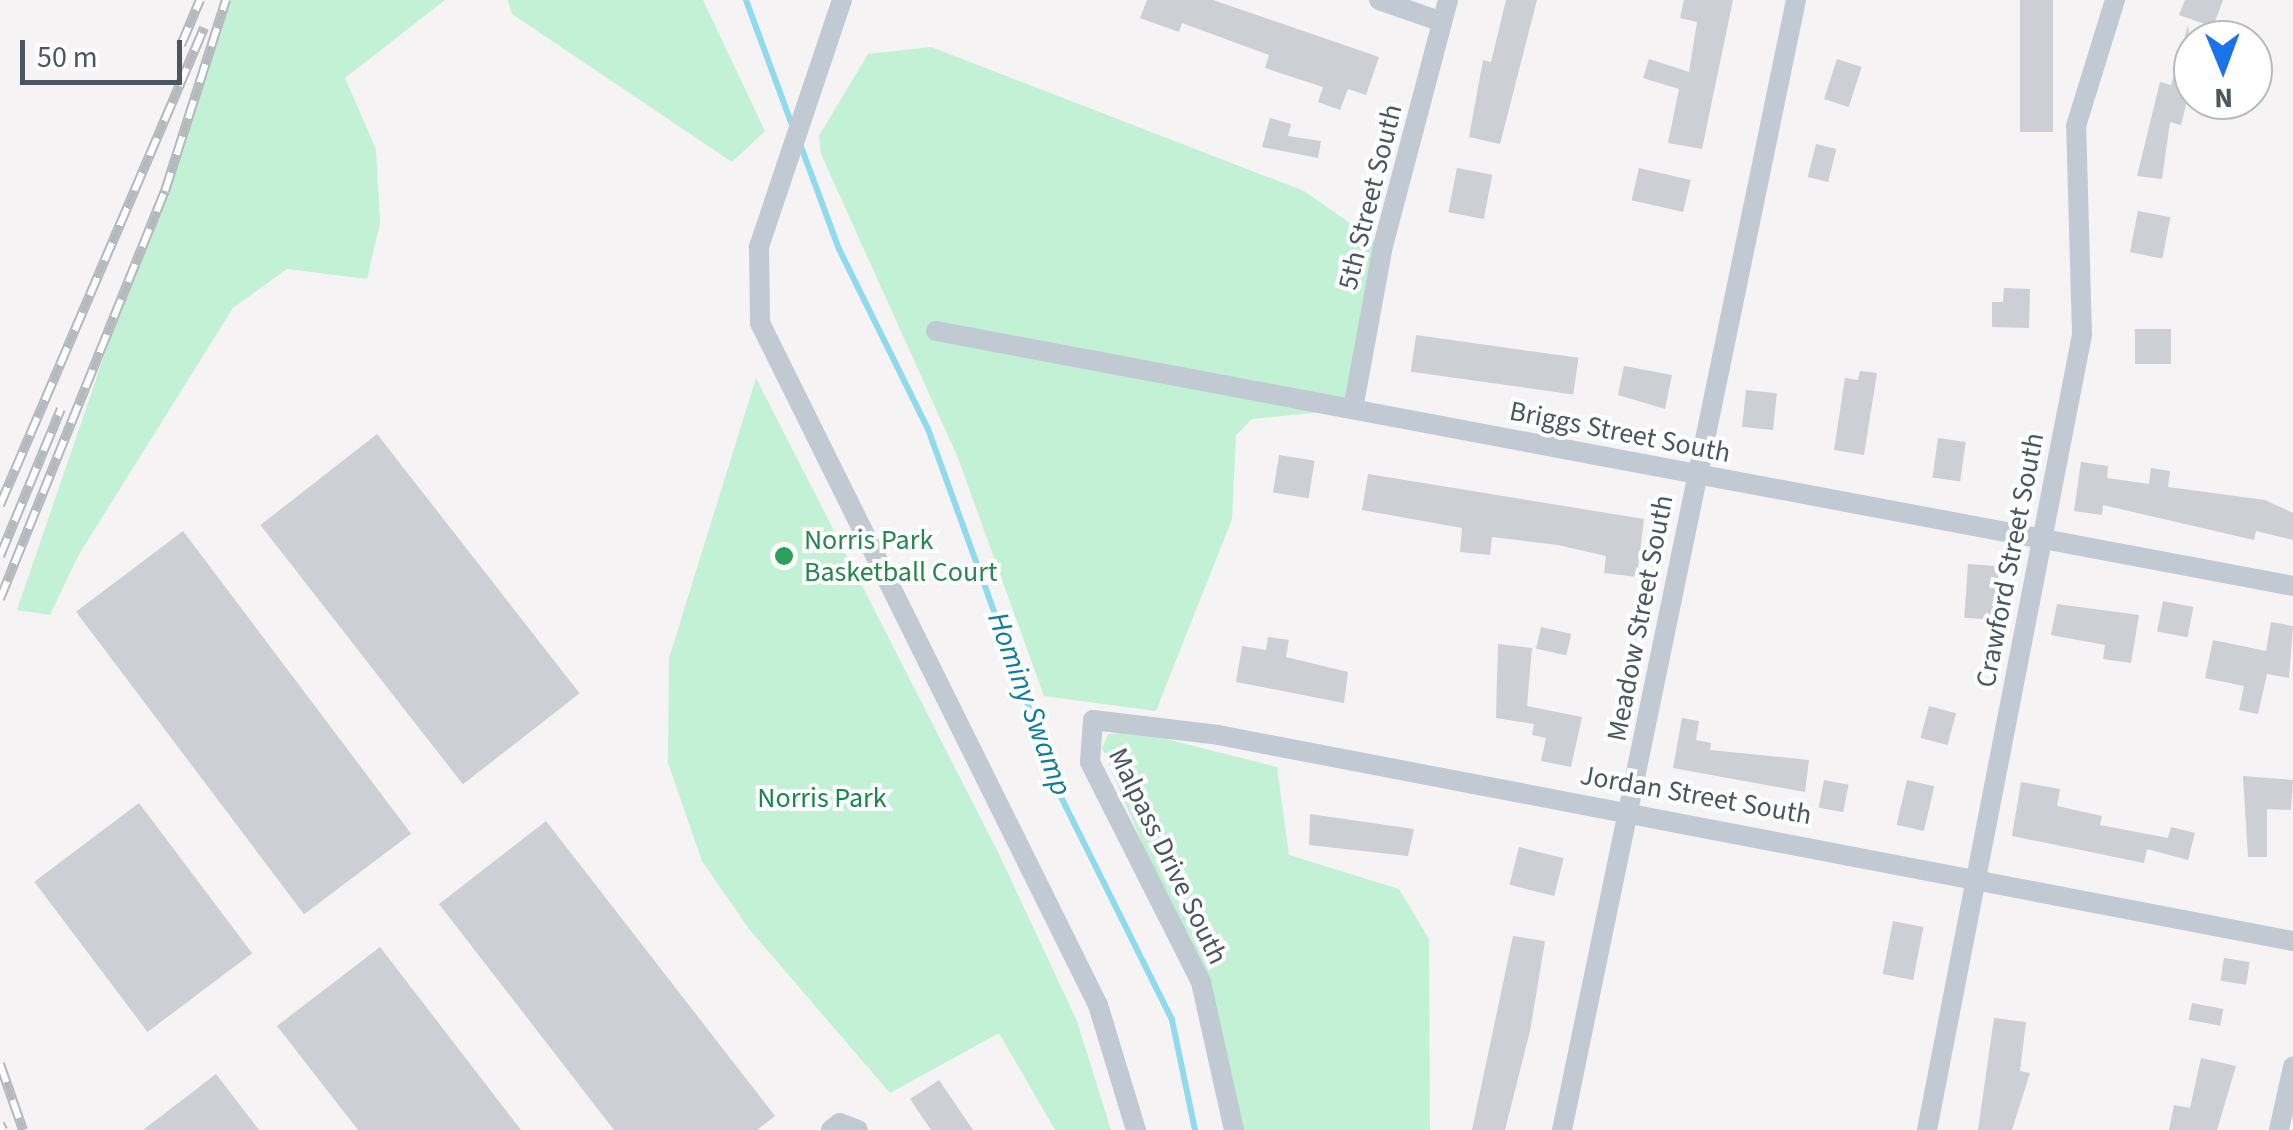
<!DOCTYPE html>
<style>
body{margin:0}
#map{position:relative;width:2293px;height:1130px;overflow:hidden;background:#f5f3f3;font-family:"Source Sans 3",sans-serif}
div>[style]{position:absolute}
[style*='--x']{left:calc(var(--x)*1px);top:calc(var(--y)*1px);width:calc(var(--w)*1px);rotate:calc(var(--a)*1deg)}
.green>*{inset:0;background:#c3f1d5}
.stream>*{height:6px;margin:-3px;padding:0 3px;transform-origin:3px;border-radius:3px;background:#90daee}
.building>*{inset:0;background:#cdcfd5;transform-origin:0 0}
.street>*{height:20px;margin:-10px;padding:0 10px;transform-origin:10px;border-radius:10px;background:#c1cad2}
.rail>*{height:10px;margin-top:-5px;transform-origin:0;background:repeating-linear-gradient(90deg,#fff 0 19px,#b5b8bd 0 38px);box-sizing:border-box;border-block:2px solid #b5b8bd}
.dots>*{width:28px;height:28px;translate:-50% -50%;box-sizing:border-box;border:5px solid #fff;border-radius:50%}
span{translate:-50% -50%;white-space:nowrap;text-align:center;line-height:1.15;-webkit-text-stroke:8px #fff;paint-order:stroke}
.street-label{font-size:28px;color:#4a5661}
.leisure-label{font-size:28px;color:#27864d}
.left{translate:0 -50%;text-align:left}
.park-label{font-size:28px;color:#17864f}
.water-label{font-size:30px;color:#0c7c9b;font-style:italic}
.north{position:absolute;left:2173px;top:20px;width:100px;height:100px;box-sizing:border-box;background:#fff;border:2px solid #b7bbc0;border-radius:50%;rotate:179deg;font-size:28px;font-weight:700;line-height:40px;text-align:center;color:#4a5661}
.north::after{content:'';display:block;margin:auto;width:35px;height:45px;background:#1a73e8;clip-path:polygon(50% 0,100% 100%,50% 72%,0 100%)}
.scale{position:absolute;left:20px;top:40px;width:162px;height:45px;box-sizing:border-box;border:5px solid #4a5661;border-top:0;padding-left:12px;font-size:30px;line-height:35px;white-space:nowrap;color:#4a5661;-webkit-text-stroke:8px #fff;paint-order:stroke}
</style>
<div id="map">
<div class="green">
<div style="clip-path:polygon(226px 0,445px 0,345px 78px,376px 149px,380px 223px,367px 279px,287px 269px,233px 308px,78px 556px,50px 615px,17px 610px)"></div>
<div style="clip-path:polygon(508px 0,703px 0,765px 131px,732px 162px,512px 14px)"></div>
<div style="clip-path:polygon(931px 47px,1304px 191px,1383px 246px,1353px 409px,1252px 419px,1236px 435px,1232px 519px,1156px 711px,1044px 696px,958px 458px,821px 154px,819px 136px,868px 54px)"></div>
<div style="clip-path:polygon(756px 378px,999px 854px,1077px 1021px,1111px 1130px,1055px 1130px,999px 1033px,890px 1093px,749px 929px,702px 861px,668px 763px,669px 658px)"></div>
<div style="clip-path:polygon(1138px 732px,1277px 767px,1289px 855px,1399px 889px,1429px 939px,1430px 1130px,1234px 1130px,1196px 971px,1102px 748px,1108px 734px)"></div>
</div>
<div class="stream">
<div style="--x:746;--y:0;--w:133;--a:69.8"></div>
<div style="--x:799;--y:141;--w:115;--a:69.7"></div>
<div style="--x:839;--y:249;--w:201;--a:63.7"></div>
<div style="--x:928;--y:429;--w:391;--a:70.1"></div>
<div style="--x:1061;--y:797;--w:249;--a:63.5"></div>
<div style="--x:1172;--y:1020;--w:112;--a:78.2"></div>
</div>
<div class="building">
<div style="clip-path:polygon(1147px 0,1213px 0,1379px 57px,1366px 95px,1348px 89px,1340px 110px,1318px 102px,1323px 87px,1265px 68px,1269px 55px,1182px 23px,1179px 32px,1140px 18px)"></div>
<div style="clip-path:polygon(1506px 0,1537px 0,1500px 144px,1469px 137px,1483px 60px,1491px 62px)"></div>
<div style="clip-path:polygon(1684px 0,1733px 0,1702px 149px,1668px 143px,1679px 89px,1643px 78px,1649px 59px,1689px 72px,1697px 22px,1680px 18px)"></div>
<div style="left:2020px;top:0;width:33px;height:132px"></div>
<div style="clip-path:polygon(2185px 0,2223px 0,2213px 27px,2179px 15px)"></div>
<div style="clip-path:polygon(2188px 25px,2193px 77px,2181px 125px,2170px 122px,2162px 179px,2137px 176px,2160px 82px,2171px 85px)"></div>
<div style="left:1837px;top:59px;width:26px;height:42px;rotate:18deg"></div>
<div style="clip-path:polygon(1270px 118px,1291px 124px,1288px 136px,1321px 141px,1318px 158px,1262px 147px)"></div>
<div style="left:1816px;top:144px;width:21px;height:34px;rotate:14deg"></div>
<div style="left:1457px;top:168px;width:36px;height:45px;rotate:11deg"></div>
<div style="left:1639px;top:168px;width:53px;height:33px;rotate:13deg"></div>
<div style="left:2138px;top:211px;width:33px;height:42px;rotate:11deg"></div>
<div style="clip-path:polygon(2004px 288px,2030px 289px,2029px 328px,1992px 327px,1992px 302px,2003px 302px)"></div>
<div style="left:2135px;top:329px;width:36px;height:35px"></div>
<div style="left:1416px;top:335px;width:164px;height:37px;rotate:8deg"></div>
<div style="clip-path:polygon(1624px 366px,1672px 375px,1665px 409px,1618px 395px)"></div>
<div style="clip-path:polygon(1860px 371px,1877px 373px,1864px 455px,1834px 450px,1845px 378px,1858px 380px)"></div>
<div style="left:1746px;top:390px;width:31px;height:37px;rotate:6deg"></div>
<div style="left:377px;top:434px;width:329px;height:148px;rotate:52deg"></div>
<div style="left:1938px;top:438px;width:28px;height:40px;rotate:8deg"></div>
<div style="left:1279px;top:455px;width:36px;height:38px;rotate:9deg"></div>
<div style="clip-path:polygon(2081px 462px,2108px 466px,2107px 478px,2149px 484px,2151px 468px,2170px 471px,2168px 487px,2265px 500px,2293px 513px,2293px 540px,2256px 531px,2254px 540px,2103px 505px,2102px 515px,2074px 511px)"></div>
<div style="clip-path:polygon(1368px 474px,1644px 519px,1637px 577px,1604px 573px,1606px 556px,1558px 545px,1492px 537px,1490px 555px,1460px 552px,1462px 528px,1362px 510px)"></div>
<div style="left:183px;top:531px;width:379px;height:134px;rotate:53deg"></div>
<div style="left:1968px;top:564px;width:31px;height:54px;rotate:4deg"></div>
<div style="left:2163px;top:601px;width:31px;height:31px;rotate:11deg"></div>
<div style="clip-path:polygon(2057px 604px,2139px 615px,2131px 663px,2103px 659px,2105px 645px,2051px 635px)"></div>
<div style="clip-path:polygon(2271px 622px,2293px 626px,2289px 678px,2267px 674px,2258px 714px,2239px 710px,2244px 686px,2205px 678px,2213px 640px,2266px 651px)"></div>
<div style="left:1541px;top:627px;width:31px;height:22px;rotate:13deg"></div>
<div style="clip-path:polygon(1268px 637px,1289px 640px,1286px 657px,1348px 672px,1344px 703px,1236px 682px,1242px 646px,1266px 650px)"></div>
<div style="clip-path:polygon(1498px 644px,1532px 648px,1527px 706px,1582px 717px,1571px 767px,1541px 761px,1546px 738px,1532px 735px,1534px 724px,1496px 718px)"></div>
<div style="left:1929px;top:706px;width:28px;height:33px;rotate:15deg"></div>
<div style="clip-path:polygon(1682px 718px,1699px 721px,1696px 740px,1711px 743px,1710px 750px,1809px 760px,1805px 792px,1673px 768px)"></div>
<div style="clip-path:polygon(2243px 776px,2293px 780px,2291px 810px,2267px 809px,2267px 857px,2248px 857px)"></div>
<div style="left:1824px;top:780px;width:25px;height:28px;rotate:11deg"></div>
<div style="left:1907px;top:780px;width:28px;height:46px;rotate:13deg"></div>
<div style="clip-path:polygon(2021px 782px,2060px 789px,2057px 806px,2102px 816px,2100px 825px,2168px 838px,2171px 827px,2195px 833px,2188px 860px,2147px 849px,2144px 863px,2012px 836px)"></div>
<div style="left:139px;top:803px;width:188px;height:131px;rotate:53deg"></div>
<div style="clip-path:polygon(1310px 814px,1414px 829px,1408px 856px,1309px 845px)"></div>
<div style="clip-path:polygon(546px 821px,775px 1116px,757px 1130px,614px 1130px,439px 904px)"></div>
<div style="left:1519px;top:847px;width:46px;height:39px;rotate:14deg"></div>
<div style="left:1893px;top:921px;width:31px;height:54px;rotate:11deg"></div>
<div style="clip-path:polygon(1513px 936px,1545px 941px,1530px 1031px,1505px 1130px,1472px 1130px)"></div>
<div style="clip-path:polygon(380px 947px,521px 1130px,358px 1130px,277px 1026px)"></div>
<div style="left:2224px;top:958px;width:26px;height:23px;rotate:9deg"></div>
<div style="left:2192px;top:1003px;width:32px;height:17px;rotate:11deg"></div>
<div style="clip-path:polygon(1994px 1018px,2026px 1022px,2020px 1071px,2030px 1073px,2012px 1130px,1978px 1130px)"></div>
<div style="clip-path:polygon(2201px 1058px,2236px 1066px,2217px 1130px,2169px 1130px,2174px 1105px,2190px 1108px)"></div>
<div style="clip-path:polygon(216px 1074px,259px 1130px,143px 1130px)"></div>
<div style="clip-path:polygon(939px 1080px,973px 1130px,931px 1130px,910px 1099px)"></div>
</div>
<div class="street">
<div style="--x:842;--y:0;--w:261;--a:108.6"></div>
<div style="--x:759;--y:247;--w:76;--a:89.2"></div>
<div style="--x:760;--y:323;--w:761;--a:63.64"></div>
<div style="--x:1098;--y:1005;--w:131;--a:73.1"></div>
<div style="--x:1379;--y:0;--w:67;--a:19.2"></div>
<div style="--x:936;--y:331;--w:1381;--a:10.64"></div>
<div style="--x:1353;--y:409;--w:166;--a:-79.6"></div>
<div style="--x:1383;--y:246;--w:254;--a:-75.2"></div>
<div style="--x:831;--y:1130;--w:11;--a:-38"></div>
<div style="--x:840;--y:1123;--w:19;--a:21"></div>
<div style="--x:1234;--y:1130;--w:152;--a:-102.6"></div>
<div style="--x:1201;--y:982;--w:246;--a:-116.8"></div>
<div style="--x:1090;--y:762;--w:42;--a:-85.9"></div>
<div style="--x:1093;--y:720;--w:126;--a:6.8"></div>
<div style="--x:1218;--y:735;--w:1095;--a:10.85"></div>
<div style="--x:1562;--y:1130;--w:1154;--a:-78.3"></div>
<div style="--x:1927;--y:1130;--w:810;--a:-78.97"></div>
<div style="--x:2082;--y:335;--w:209;--a:-91.6"></div>
<div style="--x:2076;--y:126;--w:132;--a:-72.8"></div>
<div style="--x:2279;--y:1130;--w:65;--a:-77.5"></div>
</div>
<div class="rail">
<div style="--x:181;--y:45;--w:49;--a:-67.1"></div>
<div style="--x:0;--y:505;--w:519;--a:-66.84"></div>
<div style="--x:0;--y:556;--w:159;--a:-67.5"></div>
<div style="--x:0;--y:599;--w:440;--a:-68"></div>
<div style="--x:165;--y:191;--w:201;--a:-72.3"></div>
<div style="--x:0;--y:1064;--w:70;--a:70.8"></div>
<div style="--x:0;--y:1124;--w:7;--a:63"></div>
</div>
<div class="dots">
<div style="left:784px;top:556px;background:#2e9e5b"></div>
</div>
<div class="street-label">
<span style="left:1370px;top:197px;rotate:-76deg">5th Street South</span>
<span style="left:1620px;top:432px;rotate:11deg">Briggs Street South</span>
<span style="left:2010px;top:560px;rotate:-79deg">Crawford Street South</span>
<span style="left:1640px;top:618px;rotate:-79deg">Meadow Street South</span>
<span style="left:1696px;top:795px;rotate:10deg">Jordan Street South</span>
<span style="left:1168px;top:856px;rotate:64deg">Malpass Drive South</span>
</div>
<div class="leisure-label">
<span class="left" style="left:804px;top:556px">Norris Park<br>Basketball Court</span>
</div>
<div class="park-label">
<span style="left:822px;top:798px">Norris Park</span>
</div>
<div class="water-label">
<span style="left:1029px;top:704px;rotate:70deg">Hominy Swamp</span>
</div>
<div class="north">N</div>
<div class="scale">50 m</div>
</div>
